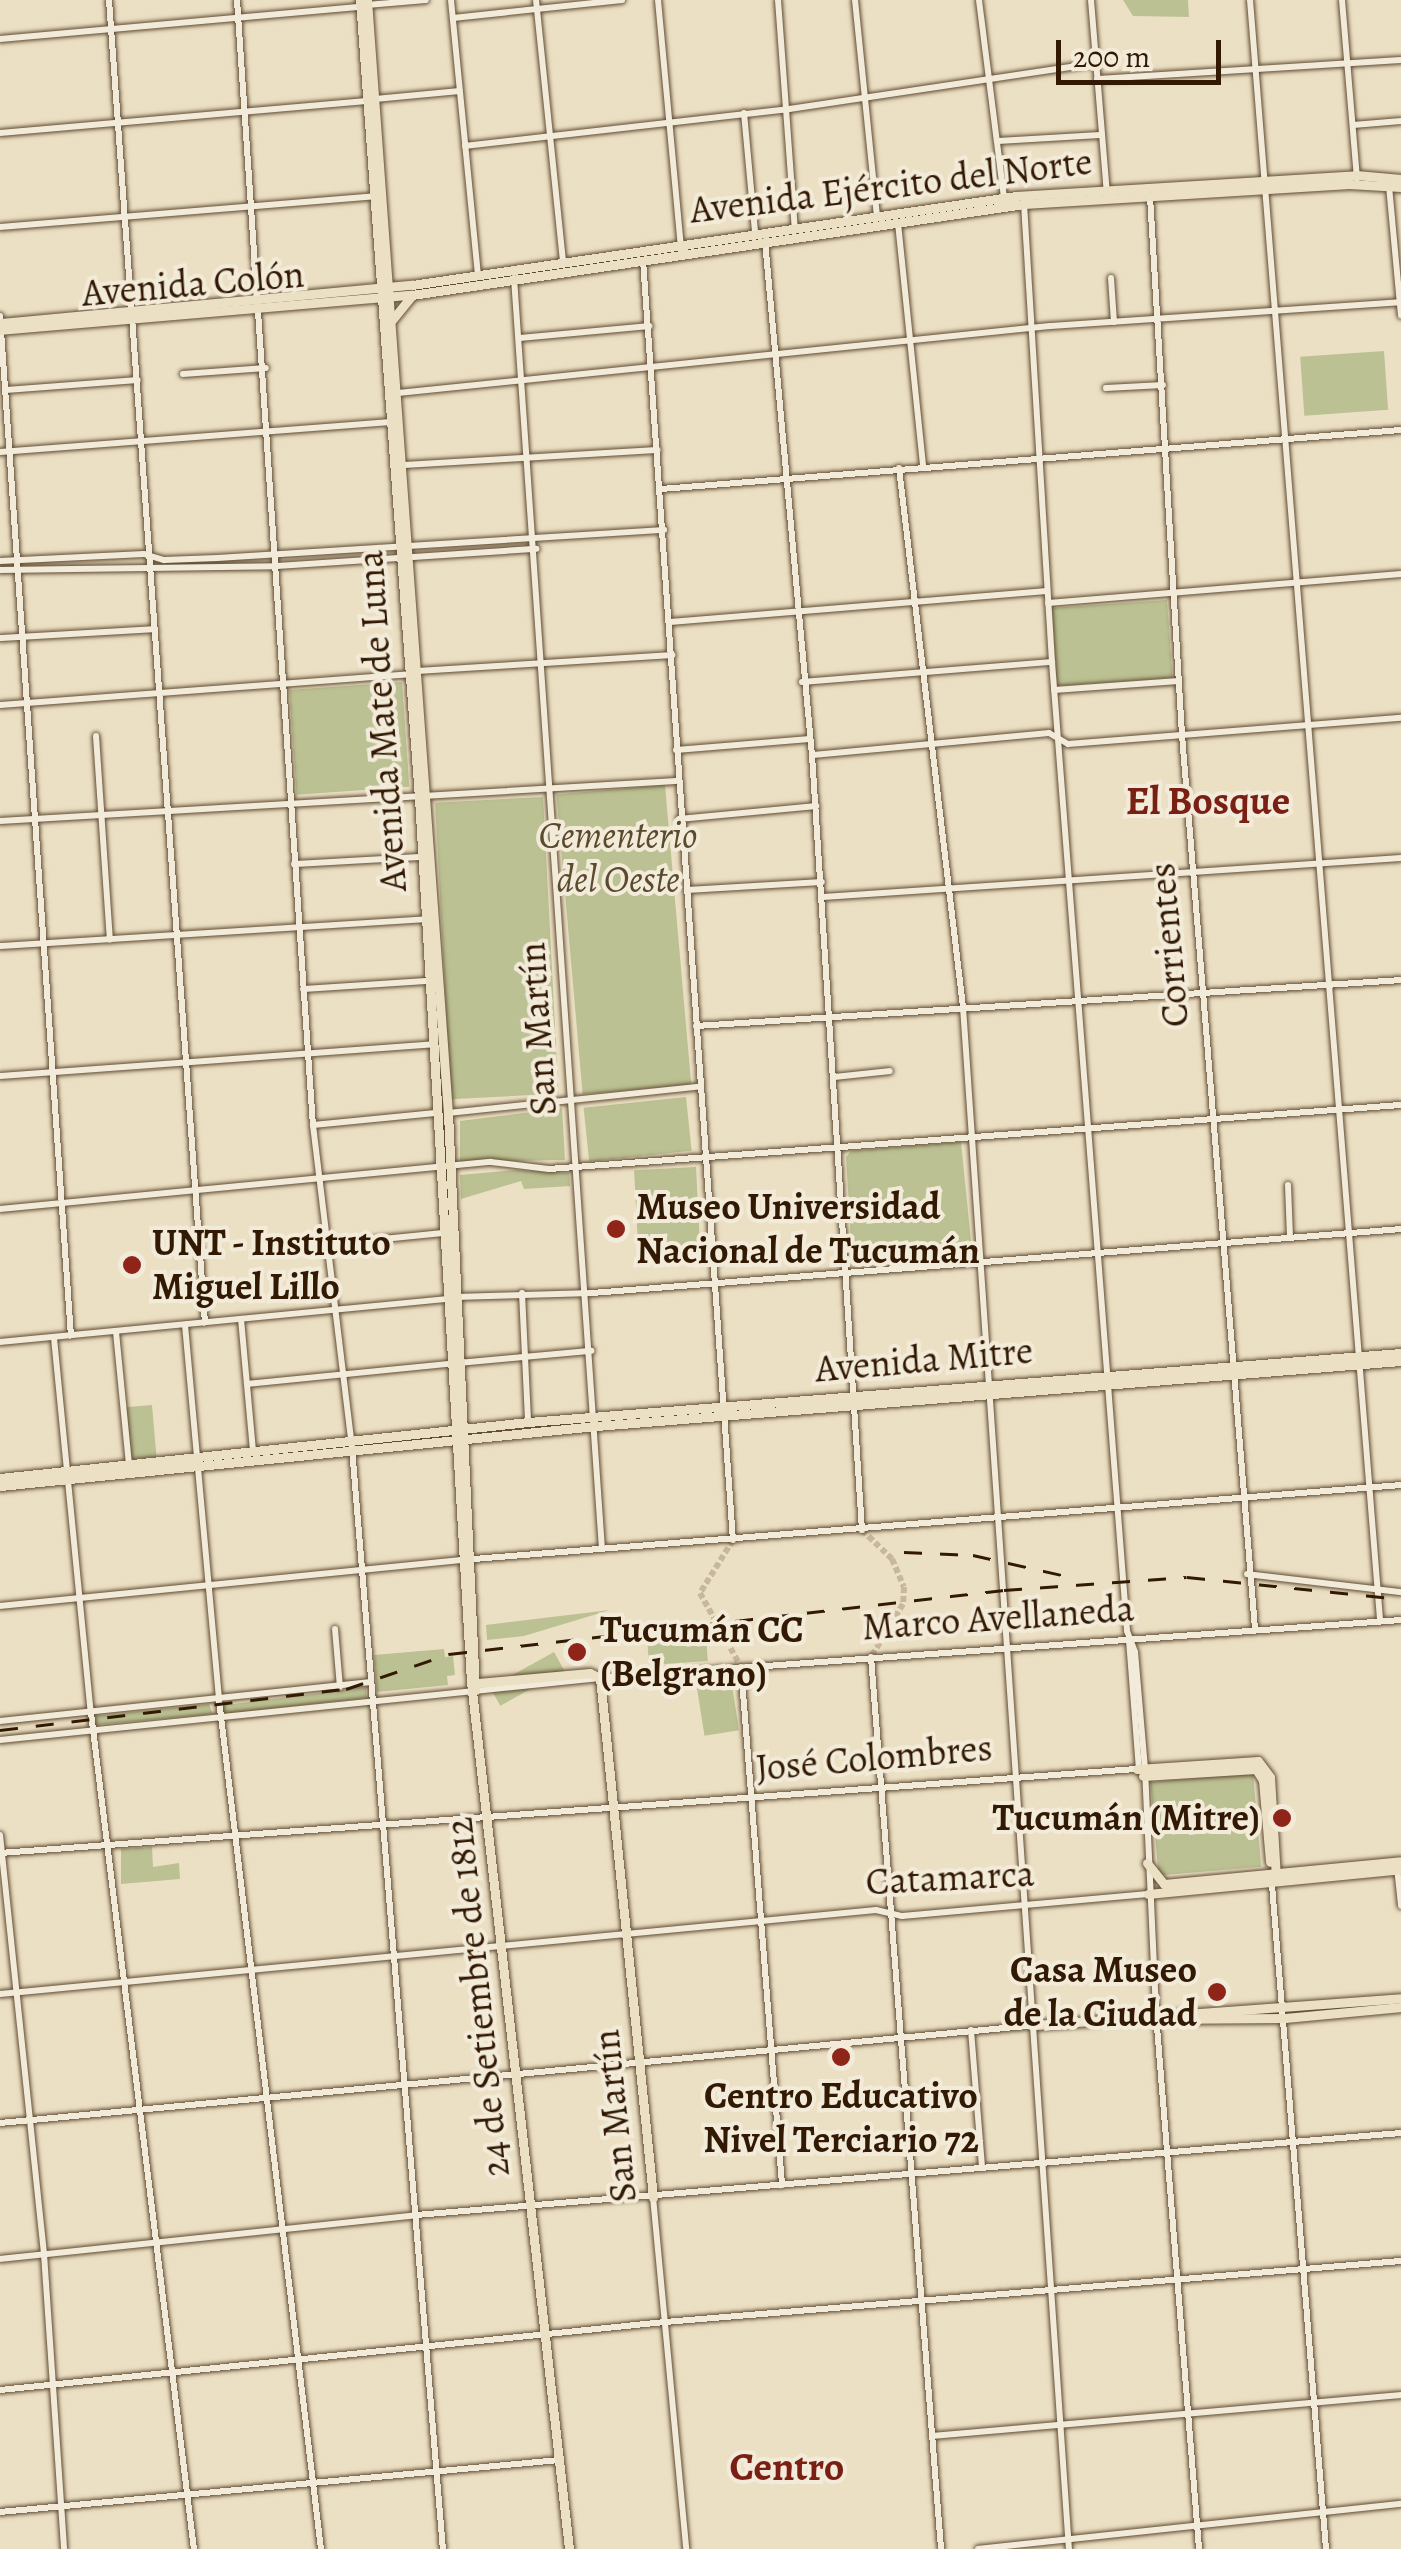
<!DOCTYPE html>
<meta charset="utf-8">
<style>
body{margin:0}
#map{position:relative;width:1401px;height:2549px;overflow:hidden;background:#ece0c4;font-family:Alegreya,serif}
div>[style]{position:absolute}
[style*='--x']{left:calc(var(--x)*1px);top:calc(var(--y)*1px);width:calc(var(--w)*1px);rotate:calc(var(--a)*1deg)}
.green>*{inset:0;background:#bbc192;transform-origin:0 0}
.minor-tunnel>*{height:6px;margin-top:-3px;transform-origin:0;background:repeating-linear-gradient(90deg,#c7b89d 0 6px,transparent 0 9px)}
.roads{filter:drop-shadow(0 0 2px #604b33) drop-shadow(0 0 2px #604b33)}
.minor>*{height:6px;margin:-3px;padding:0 3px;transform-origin:3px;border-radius:3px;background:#f3ebd9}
.major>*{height:9px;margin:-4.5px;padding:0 4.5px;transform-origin:4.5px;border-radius:4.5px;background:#ece0c4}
.rail>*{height:2.5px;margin-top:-1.25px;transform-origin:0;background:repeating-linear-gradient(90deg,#311903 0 18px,transparent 0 36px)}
.dots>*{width:28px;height:28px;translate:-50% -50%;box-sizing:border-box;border:5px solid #f3ebd9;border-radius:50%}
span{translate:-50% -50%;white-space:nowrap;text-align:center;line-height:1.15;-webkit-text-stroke:8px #f3ebd9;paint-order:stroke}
.street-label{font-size:38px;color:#311903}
.park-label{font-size:38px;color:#5a4b2e;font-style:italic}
.poi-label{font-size:38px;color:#311903;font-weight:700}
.left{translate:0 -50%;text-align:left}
.right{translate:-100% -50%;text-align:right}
.neighbourhood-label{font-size:40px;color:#7a1f14;font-weight:700}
.scale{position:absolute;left:1056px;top:40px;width:165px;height:45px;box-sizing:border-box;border:5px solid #311903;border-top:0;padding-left:12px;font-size:30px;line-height:35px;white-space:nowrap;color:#311903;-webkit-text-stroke:8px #f3ebd9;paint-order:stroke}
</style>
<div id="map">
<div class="green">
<div style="clip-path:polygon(1123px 0,1188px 0,1189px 17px,1133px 16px)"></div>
<div style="left:1384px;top:351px;width:59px;height:84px;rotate:86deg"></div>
<div style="left:1167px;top:600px;width:78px;height:116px;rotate:86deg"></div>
<div style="left:402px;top:682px;width:105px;height:113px;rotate:86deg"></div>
<div style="left:665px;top:785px;width:301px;height:109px;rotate:85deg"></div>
<div style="left:543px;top:797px;width:297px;height:108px;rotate:87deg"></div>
<div style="left:686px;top:1097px;width:54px;height:103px;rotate:84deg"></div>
<div style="clip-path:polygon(562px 1108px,565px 1160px,460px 1162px,460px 1121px)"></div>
<div style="clip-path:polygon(961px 1142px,972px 1251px,965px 1257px,852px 1258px,846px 1157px,851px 1151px)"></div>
<div style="left:696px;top:1167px;width:88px;height:62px;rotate:87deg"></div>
<div style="clip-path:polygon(516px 1170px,569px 1173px,570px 1186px,524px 1189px,521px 1181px,461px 1199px,460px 1175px)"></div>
<div style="left:152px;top:1405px;width:52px;height:27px;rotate:85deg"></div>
<div style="clip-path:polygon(610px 1610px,524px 1636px,487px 1640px,486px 1625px)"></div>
<div style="left:706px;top:1635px;width:26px;height:59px;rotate:86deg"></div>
<div style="clip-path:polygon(444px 1649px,445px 1657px,453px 1656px,455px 1675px,447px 1676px,448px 1685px,377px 1692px,374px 1655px)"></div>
<div style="left:554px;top:1652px;width:21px;height:73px;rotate:61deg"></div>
<div style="left:730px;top:1673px;width:58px;height:35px;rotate:81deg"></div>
<div style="clip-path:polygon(366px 1687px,366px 1698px,222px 1714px,218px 1706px)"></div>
<div style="clip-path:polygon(209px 1704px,213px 1714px,94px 1725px,94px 1716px)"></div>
<div style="left:1253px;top:1773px;width:94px;height:103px;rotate:85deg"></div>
<div style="clip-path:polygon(152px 1847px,153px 1867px,179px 1863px,180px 1879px,121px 1884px,121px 1849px)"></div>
</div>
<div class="minor-tunnel">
<div style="--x:862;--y:1530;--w:42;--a:44"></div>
<div style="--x:892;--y:1559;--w:30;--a:67"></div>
<div style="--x:904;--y:1587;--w:17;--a:93"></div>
<div style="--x:903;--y:1604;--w:62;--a:121.1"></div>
<div style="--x:733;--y:1540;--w:62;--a:121.9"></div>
<div style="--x:700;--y:1593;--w:85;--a:61"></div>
</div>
<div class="roads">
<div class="minor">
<div style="--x:109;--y:0;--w:1326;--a:85.85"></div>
<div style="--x:237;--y:0;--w:1128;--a:86.14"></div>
<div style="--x:313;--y:1125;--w:325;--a:83.1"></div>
<div style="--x:352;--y:1448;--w:1105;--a:85.28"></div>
<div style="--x:451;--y:0;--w:275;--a:84.4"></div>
<div style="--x:536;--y:0;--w:263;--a:84.1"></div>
<div style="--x:658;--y:0;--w:251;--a:84.7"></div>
<div style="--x:778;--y:0;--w:231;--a:85.8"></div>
<div style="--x:855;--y:0;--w:219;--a:84.2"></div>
<div style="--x:979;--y:0;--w:200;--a:82.8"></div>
<div style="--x:1091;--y:0;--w:194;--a:85.3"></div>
<div style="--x:1250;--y:0;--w:1626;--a:85.41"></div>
<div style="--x:1342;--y:0;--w:179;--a:85.2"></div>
<div style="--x:367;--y:5;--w:59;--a:-4.8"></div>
<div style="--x:453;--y:18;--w:170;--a:-6.1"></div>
<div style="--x:0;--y:39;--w:362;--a:-5.1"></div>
<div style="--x:1097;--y:79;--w:305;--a:-3.6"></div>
<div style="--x:375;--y:99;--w:85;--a:-5.4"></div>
<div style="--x:744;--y:113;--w:119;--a:84.7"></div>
<div style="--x:1353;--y:125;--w:48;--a:-4.8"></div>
<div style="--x:0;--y:133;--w:368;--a:-5"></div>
<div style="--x:998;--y:141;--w:102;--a:-3.4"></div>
<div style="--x:465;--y:146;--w:326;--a:-6.5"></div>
<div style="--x:789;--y:109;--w:310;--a:-8.5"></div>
<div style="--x:1389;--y:186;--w:130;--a:84.7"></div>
<div style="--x:1150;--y:196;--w:540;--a:86.6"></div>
<div style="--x:1182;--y:735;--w:896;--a:85.33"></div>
<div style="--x:1024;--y:204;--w:459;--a:86.5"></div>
<div style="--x:1052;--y:662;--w:972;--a:85.57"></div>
<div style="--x:1127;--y:1631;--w:22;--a:69"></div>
<div style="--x:1135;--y:1652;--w:117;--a:85.1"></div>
<div style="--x:1145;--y:1769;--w:245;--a:87.4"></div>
<div style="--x:1156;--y:2014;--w:537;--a:85.4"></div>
<div style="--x:898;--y:223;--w:244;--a:84.1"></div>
<div style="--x:0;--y:227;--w:376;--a:-4.7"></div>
<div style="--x:765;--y:241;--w:516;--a:84.78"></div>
<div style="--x:812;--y:755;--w:777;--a:86.31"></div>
<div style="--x:643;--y:260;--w:1283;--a:85.98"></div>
<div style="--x:514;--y:278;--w:1273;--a:86.04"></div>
<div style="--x:1111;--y:278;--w:44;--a:86.1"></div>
<div style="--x:0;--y:316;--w:1022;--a:86.02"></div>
<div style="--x:520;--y:338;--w:130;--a:-5.3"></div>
<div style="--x:183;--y:374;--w:83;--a:-4.1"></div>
<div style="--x:1106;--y:388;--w:57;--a:-3"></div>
<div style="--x:6;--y:390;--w:132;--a:-4.3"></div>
<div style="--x:398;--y:393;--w:655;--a:-5.87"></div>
<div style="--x:1050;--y:326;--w:351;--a:-3.9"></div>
<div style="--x:0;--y:452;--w:392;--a:-4.4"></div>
<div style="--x:403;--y:465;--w:255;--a:-3.4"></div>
<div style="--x:899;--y:468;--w:543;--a:83.23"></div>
<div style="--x:963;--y:1007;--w:1546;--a:86.07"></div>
<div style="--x:661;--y:489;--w:742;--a:-4.56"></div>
<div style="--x:0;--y:561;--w:144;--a:-2.8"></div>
<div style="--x:144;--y:554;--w:21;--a:17"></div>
<div style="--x:164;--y:560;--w:53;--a:-2.2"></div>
<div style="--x:217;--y:558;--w:448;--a:-3.6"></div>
<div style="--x:0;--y:570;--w:277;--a:-0.8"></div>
<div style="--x:277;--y:566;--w:260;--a:-3.8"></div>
<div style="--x:1048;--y:603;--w:354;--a:-4.7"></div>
<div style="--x:670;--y:622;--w:378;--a:-4.7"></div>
<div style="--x:0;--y:638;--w:154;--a:-3.3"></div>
<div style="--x:417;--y:671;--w:256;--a:-3.6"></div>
<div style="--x:802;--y:682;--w:251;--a:-4.6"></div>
<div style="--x:1054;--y:690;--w:125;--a:-4.1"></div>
<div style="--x:0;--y:705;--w:411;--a:-4.3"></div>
<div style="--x:96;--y:736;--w:204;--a:86.1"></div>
<div style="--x:676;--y:750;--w:134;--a:-4.7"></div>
<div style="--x:813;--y:755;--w:237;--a:-5.3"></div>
<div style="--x:1049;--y:733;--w:22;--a:30"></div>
<div style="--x:1068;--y:744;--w:334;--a:-4.5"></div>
<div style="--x:679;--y:819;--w:138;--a:-5.4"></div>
<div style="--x:0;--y:821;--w:677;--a:-3.39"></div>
<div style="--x:294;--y:864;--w:127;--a:-3.2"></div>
<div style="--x:687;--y:890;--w:135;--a:-3.4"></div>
<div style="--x:823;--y:897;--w:579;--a:-3.86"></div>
<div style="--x:0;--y:946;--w:425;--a:-3.6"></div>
<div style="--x:303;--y:989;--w:124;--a:-3.7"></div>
<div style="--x:696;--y:1026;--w:706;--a:-3.73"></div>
<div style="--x:0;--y:1076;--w:432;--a:-4.2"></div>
<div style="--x:835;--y:1077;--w:55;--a:-6.2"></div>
<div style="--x:448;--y:1113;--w:250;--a:-6"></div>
<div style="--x:313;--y:1125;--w:123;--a:-5.6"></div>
<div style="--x:1288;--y:1185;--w:51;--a:87.8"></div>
<div style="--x:0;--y:1209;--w:493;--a:-5.5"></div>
<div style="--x:491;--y:1162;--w:58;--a:6.9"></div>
<div style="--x:549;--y:1169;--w:854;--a:-4.3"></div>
<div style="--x:324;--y:1245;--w:119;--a:-5.8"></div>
<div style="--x:522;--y:1293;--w:129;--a:87.3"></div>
<div style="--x:455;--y:1297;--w:137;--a:-1.7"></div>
<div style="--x:592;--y:1293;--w:812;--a:-4.52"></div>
<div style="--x:241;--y:1319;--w:133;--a:84.8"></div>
<div style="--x:185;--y:1325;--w:377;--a:84.8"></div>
<div style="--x:219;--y:1700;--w:855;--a:83.15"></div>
<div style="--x:116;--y:1332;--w:133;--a:84.4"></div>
<div style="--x:54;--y:1338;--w:377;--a:84.4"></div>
<div style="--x:91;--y:1713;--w:842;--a:82.98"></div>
<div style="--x:0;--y:1342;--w:447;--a:-5.5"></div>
<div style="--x:458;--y:1363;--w:134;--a:-5.2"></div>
<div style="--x:247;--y:1384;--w:202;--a:-5.7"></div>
<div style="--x:1247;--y:1574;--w:155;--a:6.7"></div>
<div style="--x:0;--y:1606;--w:463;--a:-5.7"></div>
<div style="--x:461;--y:1560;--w:943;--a:-4.56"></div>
<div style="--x:335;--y:1629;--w:58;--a:85.1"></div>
<div style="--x:1129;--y:1640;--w:131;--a:85.6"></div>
<div style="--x:871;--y:1657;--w:895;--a:85.51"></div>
<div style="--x:741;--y:1667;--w:520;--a:85.47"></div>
<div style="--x:0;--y:1721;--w:373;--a:-6"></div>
<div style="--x:0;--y:1740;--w:603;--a:-5.9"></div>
<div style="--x:600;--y:1678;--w:803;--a:-4.14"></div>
<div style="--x:0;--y:1835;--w:421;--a:84"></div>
<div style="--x:44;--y:2254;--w:296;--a:86.1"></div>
<div style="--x:0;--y:1853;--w:1140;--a:-4.23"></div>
<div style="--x:1397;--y:1867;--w:39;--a:84"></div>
<div style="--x:1272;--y:1885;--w:666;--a:85.35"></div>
<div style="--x:0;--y:1994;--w:880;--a:-5.48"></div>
<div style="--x:876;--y:1910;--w:27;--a:13"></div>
<div style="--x:902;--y:1916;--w:247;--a:-5.1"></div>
<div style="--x:971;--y:2030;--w:138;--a:85.4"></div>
<div style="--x:0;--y:2123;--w:1041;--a:-5.4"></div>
<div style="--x:653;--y:2197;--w:354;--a:84.6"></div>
<div style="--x:0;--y:2259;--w:418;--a:-6"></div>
<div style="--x:416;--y:2215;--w:988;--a:-4.76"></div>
<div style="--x:0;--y:2390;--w:668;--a:-5.84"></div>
<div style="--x:665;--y:2322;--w:739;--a:-4.74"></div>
<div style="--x:932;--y:2436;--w:471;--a:-5"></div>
<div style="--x:0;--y:2512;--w:561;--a:-5.31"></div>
<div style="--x:978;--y:2549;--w:425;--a:-6.1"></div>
</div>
<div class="major">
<div style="--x:360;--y:0;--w:800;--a:85.77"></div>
<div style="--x:419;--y:798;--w:886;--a:86.63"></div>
<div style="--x:471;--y:1682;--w:873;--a:83.55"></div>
<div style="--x:367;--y:0;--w:1116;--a:85.84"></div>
<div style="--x:448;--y:1113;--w:578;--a:87.32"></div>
<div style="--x:392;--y:320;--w:32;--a:-51"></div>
<div style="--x:0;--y:323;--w:414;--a:-5.3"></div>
<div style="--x:412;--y:285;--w:611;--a:-8.38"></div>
<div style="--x:1016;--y:196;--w:341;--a:-3.5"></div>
<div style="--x:1356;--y:175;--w:45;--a:5.1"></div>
<div style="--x:0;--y:330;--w:413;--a:-4.9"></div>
<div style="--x:412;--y:295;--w:619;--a:-8.46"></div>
<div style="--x:1024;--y:204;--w:326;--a:-3.5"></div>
<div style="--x:1349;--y:184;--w:52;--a:3.3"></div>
<div style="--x:0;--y:1478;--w:531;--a:-6.05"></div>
<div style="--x:528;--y:1422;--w:876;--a:-4.52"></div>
<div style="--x:0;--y:1486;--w:599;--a:-5.75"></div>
<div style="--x:596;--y:1426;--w:808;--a:-4.62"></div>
<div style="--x:478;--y:1683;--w:112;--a:-5.1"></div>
<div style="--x:590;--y:1673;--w:11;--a:27"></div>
<div style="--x:600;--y:1678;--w:522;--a:84.17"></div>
<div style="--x:1137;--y:1769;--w:121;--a:-3.8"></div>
<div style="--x:1258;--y:1761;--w:20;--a:53"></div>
<div style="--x:1270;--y:1777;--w:101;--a:86.6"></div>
<div style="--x:1143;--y:1776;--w:113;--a:-3.5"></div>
<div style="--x:1256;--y:1769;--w:13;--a:58"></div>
<div style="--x:1263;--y:1780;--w:82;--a:85.1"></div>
<div style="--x:1147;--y:1863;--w:27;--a:51"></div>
<div style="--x:1164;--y:1884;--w:238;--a:-5.5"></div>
<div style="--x:1148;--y:1894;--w:254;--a:-5.6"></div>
<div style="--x:1150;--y:2019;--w:135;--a:-0.4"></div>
<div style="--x:1285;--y:2018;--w:117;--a:-5.4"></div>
<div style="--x:1036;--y:2025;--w:366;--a:-4.2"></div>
</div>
</div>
<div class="rail">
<div style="--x:904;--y:1552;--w:69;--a:2.5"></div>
<div style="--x:973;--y:1555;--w:95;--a:12.7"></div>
<div style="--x:0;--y:1730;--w:348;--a:-6.8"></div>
<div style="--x:346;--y:1689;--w:109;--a:-18.8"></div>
<div style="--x:449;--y:1654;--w:559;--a:-6.58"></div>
<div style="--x:1004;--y:1590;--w:183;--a:-4.1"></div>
<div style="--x:1187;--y:1577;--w:215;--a:5.9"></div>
</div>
<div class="dots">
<div style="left:616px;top:1229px;background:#8f2418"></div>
<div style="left:132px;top:1265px;background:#8f2418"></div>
<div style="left:577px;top:1652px;background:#8f2418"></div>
<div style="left:1282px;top:1818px;background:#8f2418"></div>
<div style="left:1217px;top:1992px;background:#8f2418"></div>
<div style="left:841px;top:2057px;background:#8f2418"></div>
</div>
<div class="street-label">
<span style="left:891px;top:186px;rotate:-7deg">Avenida Ejército del Norte</span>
<span style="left:193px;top:284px;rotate:-5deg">Avenida Colón</span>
<span style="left:382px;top:721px;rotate:-94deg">Avenida Mate de Luna</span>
<span style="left:1169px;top:945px;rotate:-95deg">Corrientes</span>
<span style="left:538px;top:1029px;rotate:-94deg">San Martín</span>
<span style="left:924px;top:1360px;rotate:-5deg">Avenida Mitre</span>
<span style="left:998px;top:1618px;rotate:-4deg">Marco Avellaneda</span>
<span style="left:874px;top:1758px;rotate:-5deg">José Colombres</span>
<span style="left:950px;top:1878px;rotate:-3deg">Catamarca</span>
<span style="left:478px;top:1997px;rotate:-96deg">24 de Setiembre de 1812</span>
<span style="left:615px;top:2116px;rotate:-96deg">San Martín</span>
</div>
<div class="park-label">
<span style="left:618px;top:858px">Cementerio<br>del Oeste</span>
</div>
<div class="poi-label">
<span class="left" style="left:636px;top:1229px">Museo Universidad<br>Nacional de Tucumán</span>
<span class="left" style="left:152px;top:1265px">UNT - Instituto<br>Miguel Lillo</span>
<span class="left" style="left:600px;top:1652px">Tucumán CC<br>(Belgrano)</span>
<span class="right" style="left:1260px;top:1818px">Tucumán (Mitre)</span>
<span class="right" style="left:1197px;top:1992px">Casa Museo<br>de la Ciudad</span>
<span style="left:841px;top:2118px">Centro Educativo<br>Nivel Terciario 72</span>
</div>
<div class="neighbourhood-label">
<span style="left:1208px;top:801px">El Bosque</span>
<span style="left:787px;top:2467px">Centro</span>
</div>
<div class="scale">200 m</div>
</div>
